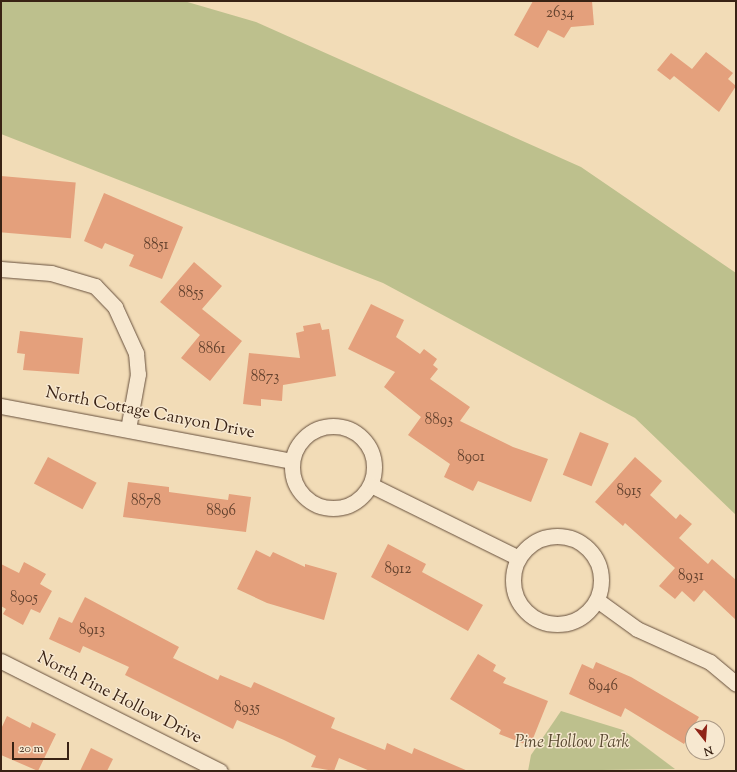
<!DOCTYPE html>
<style>
body{margin:0}
#map{position:relative;width:737px;height:772px;overflow:hidden;background:#f2dcb7;font-family:"Sorts Mill Goudy",serif}
div>[style]{position:absolute}
[style*='--x']{left:calc(var(--x)*1px);top:calc(var(--y)*1px);width:calc(var(--w)*1px);rotate:calc(var(--a)*1deg)}
.green>*{inset:0;background:#bdc08d}
.building>*{inset:0;background:#e4a07c;transform-origin:0 0}
.roads{filter:drop-shadow(0 0 1px #67503d) drop-shadow(0 0 1px #67503d)}
.street>*{height:15px;margin:-7.5px;padding:0 7.5px;transform-origin:7.5px;border-radius:7.5px;background:#f7e8d0}
.street>.ring{margin:-7.5px;padding:0;box-sizing:content-box;background:none;border:15px solid #f7e8d0;border-radius:50%}
span{translate:-50% -50%;white-space:nowrap;text-align:center;line-height:1.15;-webkit-text-stroke:3px #f7e8d0;paint-order:stroke}
.number-label{font-size:15px;color:#64422e}
.number-label span{-webkit-text-stroke-width:0}
.street-label{font-size:17px;color:#392214}
.park-label{font-size:17px;color:#5a4a32;font-style:italic}
.frame{position:absolute;inset:0;border:2px solid #392214;pointer-events:none}
.north{position:absolute;left:685px;top:720px;width:40px;height:40px;box-sizing:border-box;background:#f7e8d0;border:1px solid #ab9985;border-radius:50%;rotate:163deg;font-size:11px;font-weight:700;line-height:16px;text-align:center;color:#392214}
.north::after{content:'';display:block;margin:auto;width:14px;height:18px;background:#8f2418;clip-path:polygon(50% 0,100% 100%,50% 72%,0 100%)}
.scale{position:absolute;left:12px;top:742px;width:57px;height:18px;box-sizing:border-box;border:2px solid #392214;border-top:0;padding-left:5px;font-size:12px;line-height:14px;white-space:nowrap;color:#392214;-webkit-text-stroke:3px #f7e8d0;paint-order:stroke}
</style>
<div id="map">
<div class="green">
<div style="clip-path:polygon(1px 1px,184px 1px,256px 22px,581px 167px,736px 273px,736px 515px,635px 418px,383px 283px,1px 134px)"></div>
<div style="clip-path:polygon(561px 711px,623px 730px,675px 769px,528px 771px,531px 755px)"></div>
</div>
<div class="building">
<div style="clip-path:polygon(533px 1px,592px 1px,594px 25px,571px 27px,564px 38px,548px 30px,538px 48px,514px 35px)"></div>
<div style="clip-path:polygon(706px 52px,733px 73px,728px 79px,736px 86px,719px 112px,674px 76px,670px 80px,657px 70px,671px 53px,692px 69px)"></div>
<div style="left:1px;top:176px;width:75px;height:56px;rotate:5deg"></div>
<div style="clip-path:polygon(104px 193px,183px 227px,162px 279px,129px 266px,134px 255px,105px 243px,102px 249px,84px 241px)"></div>
<div style="clip-path:polygon(194px 262px,222px 286px,202px 309px,242px 341px,210px 381px,181px 358px,200px 335px,160px 302px)"></div>
<div style="clip-path:polygon(371px 304px,404px 320px,396px 337px,420px 354px,424px 349px,437px 359px,433px 365px,438px 369px,430px 379px,470px 407px,460px 421px,513px 447px,548px 459px,531px 502px,478px 481px,473px 491px,444px 477px,450px 464px,408px 435px,421px 417px,384px 387px,395px 372px,348px 349px)"></div>
<div style="clip-path:polygon(320px 323px,322px 330px,329px 329px,336px 376px,283px 385px,282px 401px,261px 399px,261px 406px,243px 404px,249px 353px,300px 358px,296px 333px,304px 331px,303px 326px)"></div>
<div style="clip-path:polygon(20px 331px,83px 338px,79px 374px,23px 370px,25px 354px,17px 353px)"></div>
<div style="left:580px;top:432px;width:31px;height:46px;rotate:22deg"></div>
<div style="left:48px;top:457px;width:55px;height:30px;rotate:28deg"></div>
<div style="clip-path:polygon(635px 457px,662px 481px,650px 495px,676px 519px,680px 514px,692px 524px,679px 538px,708px 564px,712px 559px,736px 580px,736px 620px,704px 590px,694px 602px,682px 591px,675px 599px,659px 586px,675px 568px,625px 523px,623px 526px,595px 502px)"></div>
<div style="clip-path:polygon(128px 482px,169px 487px,169px 492px,228px 500px,229px 494px,251px 497px,246px 532px,123px 517px)"></div>
<div style="clip-path:polygon(388px 544px,426px 564px,422px 572px,483px 605px,468px 631px,371px 577px)"></div>
<div style="clip-path:polygon(256px 550px,270px 557px,273px 552px,305px 567px,305px 564px,337px 573px,324px 620px,267px 603px,237px 589px)"></div>
<div style="clip-path:polygon(24px 562px,46px 574px,40px 584px,52px 591px,40px 613px,31px 609px,23px 625px,3px 614px,6px 609px,1px 606px,1px 564px,19px 573px)"></div>
<div style="clip-path:polygon(85px 597px,179px 647px,173px 658px,218px 680px,220px 675px,251px 688px,254px 682px,335px 718px,331px 728px,385px 750px,387px 743px,412px 754px,414px 748px,468px 771px,370px 771px,339px 758px,334px 771px,311px 767px,316px 756px,284px 740px,237px 720px,233px 729px,125px 675px,129px 667px,83px 646px,80px 653px,49px 639px,59px 617px,72px 623px)"></div>
<div style="clip-path:polygon(478px 654px,496px 665px,493px 671px,506px 678px,503px 683px,548px 701px,530px 746px,499px 734px,501px 730px,450px 699px)"></div>
<div style="clip-path:polygon(596px 662px,631px 677px,699px 717px,684px 744px,625px 708px,621px 717px,569px 694px,582px 664px,593px 669px)"></div>
<div style="clip-path:polygon(7px 716px,30px 728px,32px 722px,56px 734px,38px 771px,1px 755px,1px 729px)"></div>
<div style="clip-path:polygon(91px 748px,113px 759px,107px 771px,80px 771px)"></div>
</div>
<div class="roads">
<div class="street">
<div style="--x:1;--y:269;--w:50;--a:4.6"></div>
<div style="--x:51;--y:273;--w:46;--a:16.5"></div>
<div style="--x:95;--y:286;--w:29;--a:46"></div>
<div style="--x:115;--y:307;--w:51;--a:65.5"></div>
<div style="--x:136;--y:353;--w:21;--a:85"></div>
<div style="--x:138;--y:374;--w:56;--a:100.3"></div>
<div style="--x:1;--y:406;--w:296;--a:10.7"></div>
<div class="ring" style="left:292px;top:426px;width:67px;height:67px"></div>
<div style="--x:371;--y:485;--w:163;--a:26.3"></div>
<div class="ring" style="left:513px;top:536px;width:73px;height:73px"></div>
<div style="--x:597;--y:600;--w:49;--a:35.9"></div>
<div style="--x:637;--y:629;--w:80;--a:24.3"></div>
<div style="--x:710;--y:662;--w:34;--a:40"></div>
<div style="--x:1;--y:661;--w:245;--a:26.7"></div>
</div>
</div>
<div class="number-label">
<span style="left:560px;top:14px">2634</span>
<span style="left:156px;top:246px">8851</span>
<span style="left:191px;top:294px">8855</span>
<span style="left:212px;top:350px">8861</span>
<span style="left:265px;top:378px">8873</span>
<span style="left:439px;top:421px">8893</span>
<span style="left:471px;top:458px">8901</span>
<span style="left:629px;top:492px">8915</span>
<span style="left:146px;top:502px">8878</span>
<span style="left:221px;top:512px">8896</span>
<span style="left:398px;top:570px">8912</span>
<span style="left:691px;top:577px">8931</span>
<span style="left:24px;top:599px">8905</span>
<span style="left:92px;top:631px">8913</span>
<span style="left:603px;top:687px">8946</span>
<span style="left:247px;top:709px">8935</span>
</div>
<div class="street-label">
<span style="left:150px;top:414px;rotate:11deg">North Cottage Canyon Drive</span>
<span style="left:119px;top:699px;rotate:27deg">North Pine Hollow Drive</span>
</div>
<div class="park-label">
<span style="left:572px;top:744px">Pine Hollow Park</span>
</div>
<div class="frame"></div>
<div class="north">N</div>
<div class="scale">20 m</div>
</div>
